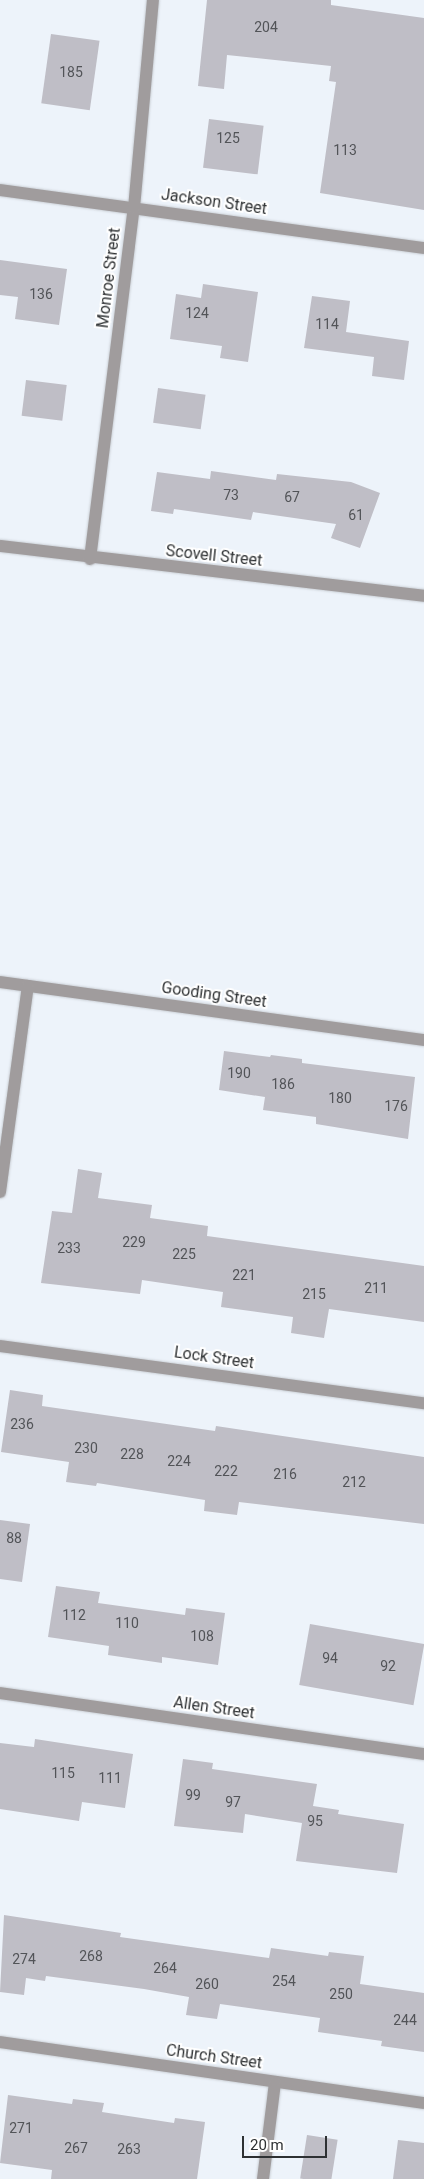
<!DOCTYPE html>
<style>
body{margin:0}
#map{position:relative;width:424px;height:2179px;overflow:hidden;background:#edf3fa;font-family:Roboto,sans-serif}
div>[style]{position:absolute}
[style*='--x']{left:calc(var(--x)*1px);top:calc(var(--y)*1px);width:calc(var(--w)*1px);rotate:calc(var(--a)*1deg)}
.building>*{inset:0;background:#bfbec6;transform-origin:0 0}
.roads{filter:drop-shadow(0 0 1px #cbd0d6) drop-shadow(0 0 1px #cbd0d6)}
.minor>*{height:12px;margin:-6px;padding:0 6px;transform-origin:6px;border-radius:6px;background:#a09c9d}
span{translate:-50% -50%;white-space:nowrap;text-align:center;line-height:1.15;-webkit-text-stroke:4px #fff;paint-order:stroke}
.number-label{font-size:14px;color:#525458}
.number-label span{-webkit-text-stroke-width:0}
.street-label{font-size:16px;color:#2e3133}
.scale{position:absolute;left:242px;top:2136px;width:85px;height:22px;box-sizing:border-box;border:2px solid #2e3133;border-top:0;padding-left:6px;font-size:15px;line-height:18px;white-space:nowrap;color:#2e3133;-webkit-text-stroke:4px #fff;paint-order:stroke}
</style>
<div id="map">
<div class="building">
<div style="clip-path:polygon(207px 0,331px 0,331px 5px,424px 18px,424px 210px,320px 193px,336px 82px,329px 81px,331px 66px,227px 55px,224px 89px,198px 86px)"></div>
<div style="left:51px;top:34px;width:49px;height:70px;rotate:8deg"></div>
<div style="left:209px;top:119px;width:55px;height:49px;rotate:7deg"></div>
<div style="clip-path:polygon(0 260px,67px 269px,59px 325px,15px 319px,18px 297px,0 295px)"></div>
<div style="clip-path:polygon(203px 284px,258px 292px,248px 362px,220px 358px,222px 346px,170px 339px,176px 294px,201px 298px)"></div>
<div style="clip-path:polygon(312px 296px,350px 301px,346px 332px,409px 341px,404px 380px,372px 376px,374px 357px,304px 348px)"></div>
<div style="left:26px;top:380px;width:41px;height:36px;rotate:7deg"></div>
<div style="left:158px;top:388px;width:48px;height:35px;rotate:8deg"></div>
<div style="clip-path:polygon(211px 471px,276px 480px,277px 474px,351px 482px,380px 493px,360px 548px,331px 538px,336px 524px,253px 512px,251px 520px,174px 509px,173px 514px,151px 511px,157px 472px,210px 479px)"></div>
<div style="clip-path:polygon(224px 1051px,270px 1057px,271px 1055px,302px 1059px,302px 1063px,415px 1077px,408px 1139px,316px 1124px,316px 1117px,263px 1110px,265px 1097px,219px 1090px)"></div>
<div style="clip-path:polygon(78px 1169px,102px 1173px,98px 1198px,152px 1205px,150px 1218px,208px 1226px,207px 1236px,424px 1266px,424px 1322px,329px 1309px,324px 1338px,291px 1333px,293px 1317px,221px 1307px,223px 1292px,142px 1280px,140px 1294px,41px 1283px,52px 1211px,72px 1213px)"></div>
<div style="clip-path:polygon(10px 1390px,43px 1395px,42px 1406px,215px 1431px,216px 1426px,424px 1457px,424px 1524px,239px 1502px,237px 1515px,204px 1511px,205px 1500px,97px 1483px,96px 1486px,66px 1482px,69px 1462px,1px 1452px)"></div>
<div style="clip-path:polygon(0 1520px,30px 1524px,22px 1582px,0 1579px)"></div>
<div style="clip-path:polygon(56px 1586px,100px 1592px,98px 1603px,185px 1615px,186px 1608px,225px 1613px,218px 1665px,162px 1657px,162px 1663px,108px 1655px,109px 1646px,48px 1637px)"></div>
<div style="left:310px;top:1624px;width:116px;height:62px;rotate:10deg"></div>
<div style="clip-path:polygon(35px 1739px,133px 1754px,125px 1808px,82px 1802px,79px 1821px,0 1809px,0 1743px,34px 1747px)"></div>
<div style="clip-path:polygon(183px 1759px,213px 1763px,212px 1769px,317px 1784px,313px 1806px,339px 1810px,338px 1814px,404px 1824px,397px 1873px,296px 1861px,302px 1823px,245px 1814px,243px 1833px,174px 1826px)"></div>
<div style="clip-path:polygon(4px 1915px,121px 1933px,120px 1937px,269px 1958px,271px 1948px,328px 1956px,329px 1952px,364px 1956px,360px 1984px,424px 1993px,424px 2052px,381px 2046px,382px 2041px,318px 2032px,320px 2018px,220px 2004px,217px 2019px,186px 2015px,189px 1997px,144px 1989px,46px 1976px,45px 1981px,26px 1978px,24px 1995px,0 1992px)"></div>
<div style="clip-path:polygon(8px 2095px,72px 2104px,73px 2099px,104px 2103px,102px 2112px,174px 2123px,175px 2118px,205px 2122px,197px 2179px,51px 2179px,52px 2170px,0 2163px)"></div>
<div style="left:307px;top:2135px;width:31px;height:44px;rotate:9deg"></div>
<div style="clip-path:polygon(398px 2140px,424px 2143px,424px 2179px,393px 2179px)"></div>
</div>
<div class="roads">
<div class="minor">
<div style="--x:0;--y:190;--w:428;--a:7.8"></div>
<div style="--x:0;--y:546;--w:427;--a:6.7"></div>
<div style="--x:90;--y:559;--w:354;--a:-82.9"></div>
<div style="--x:134;--y:208;--w:209;--a:-84.8"></div>
<div style="--x:0;--y:982;--w:428;--a:7.8"></div>
<div style="--x:0;--y:1192;--w:208;--a:-82.3"></div>
<div style="--x:0;--y:1346;--w:428;--a:7.7"></div>
<div style="--x:0;--y:1693;--w:428;--a:8.2"></div>
<div style="--x:0;--y:2042;--w:428;--a:8.2"></div>
<div style="--x:263;--y:2179;--w:97;--a:-82.9"></div>
</div>
</div>
<div class="number-label">
<span style="left:266px;top:27px">204</span>
<span style="left:71px;top:72px">185</span>
<span style="left:228px;top:138px">125</span>
<span style="left:345px;top:150px">113</span>
<span style="left:41px;top:294px">136</span>
<span style="left:197px;top:313px">124</span>
<span style="left:327px;top:324px">114</span>
<span style="left:231px;top:495px">73</span>
<span style="left:292px;top:497px">67</span>
<span style="left:356px;top:515px">61</span>
<span style="left:239px;top:1073px">190</span>
<span style="left:283px;top:1084px">186</span>
<span style="left:340px;top:1098px">180</span>
<span style="left:396px;top:1106px">176</span>
<span style="left:134px;top:1242px">229</span>
<span style="left:69px;top:1248px">233</span>
<span style="left:184px;top:1254px">225</span>
<span style="left:244px;top:1275px">221</span>
<span style="left:376px;top:1288px">211</span>
<span style="left:314px;top:1294px">215</span>
<span style="left:22px;top:1424px">236</span>
<span style="left:86px;top:1448px">230</span>
<span style="left:132px;top:1454px">228</span>
<span style="left:179px;top:1461px">224</span>
<span style="left:226px;top:1471px">222</span>
<span style="left:285px;top:1474px">216</span>
<span style="left:354px;top:1482px">212</span>
<span style="left:14px;top:1538px">88</span>
<span style="left:74px;top:1615px">112</span>
<span style="left:127px;top:1623px">110</span>
<span style="left:202px;top:1636px">108</span>
<span style="left:330px;top:1658px">94</span>
<span style="left:388px;top:1666px">92</span>
<span style="left:63px;top:1773px">115</span>
<span style="left:110px;top:1778px">111</span>
<span style="left:193px;top:1795px">99</span>
<span style="left:233px;top:1802px">97</span>
<span style="left:315px;top:1821px">95</span>
<span style="left:91px;top:1956px">268</span>
<span style="left:24px;top:1959px">274</span>
<span style="left:165px;top:1968px">264</span>
<span style="left:284px;top:1981px">254</span>
<span style="left:207px;top:1984px">260</span>
<span style="left:341px;top:1994px">250</span>
<span style="left:405px;top:2020px">244</span>
<span style="left:21px;top:2128px">271</span>
<span style="left:76px;top:2148px">267</span>
<span style="left:129px;top:2149px">263</span>
</div>
<div class="street-label">
<span style="left:214px;top:202px;rotate:8deg">Jackson Street</span>
<span style="left:109px;top:278px;rotate:-83deg">Monroe Street</span>
<span style="left:214px;top:556px;rotate:6deg">Scovell Street</span>
<span style="left:214px;top:995px;rotate:8deg">Gooding Street</span>
<span style="left:214px;top:1358px;rotate:8deg">Lock Street</span>
<span style="left:214px;top:1708px;rotate:8deg">Allen Street</span>
<span style="left:214px;top:2057px;rotate:8deg">Church Street</span>
</div>
<div class="scale">20 m</div>
</div>
